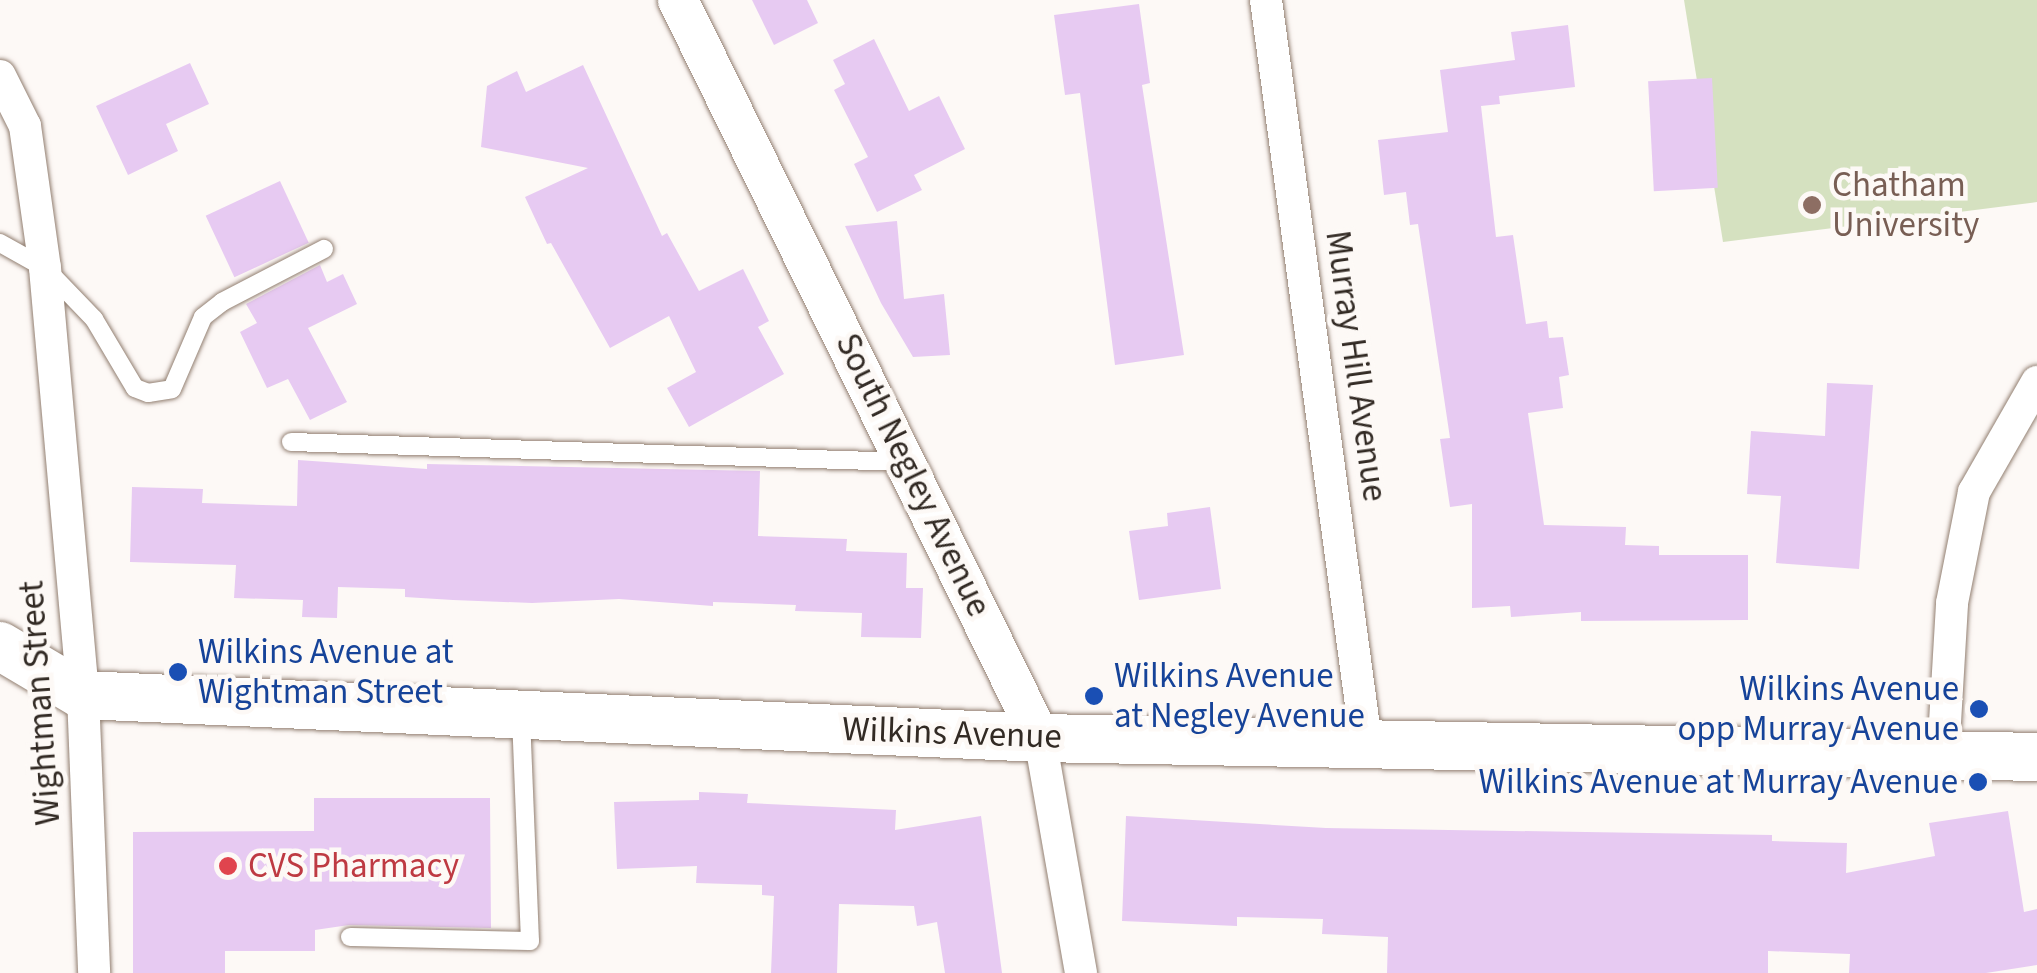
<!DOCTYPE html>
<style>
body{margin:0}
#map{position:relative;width:2037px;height:973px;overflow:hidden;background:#fdf9f6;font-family:"Source Sans 3",sans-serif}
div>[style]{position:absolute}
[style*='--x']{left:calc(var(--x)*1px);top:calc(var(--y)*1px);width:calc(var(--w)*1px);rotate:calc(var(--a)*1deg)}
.green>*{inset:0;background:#d5e1c0}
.building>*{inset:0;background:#e7caf2;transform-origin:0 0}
.roads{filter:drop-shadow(0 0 2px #927f71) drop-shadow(0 0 2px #927f71)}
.service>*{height:18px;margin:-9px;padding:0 9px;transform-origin:9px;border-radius:9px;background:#fff}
.minor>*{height:32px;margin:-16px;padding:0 16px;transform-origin:16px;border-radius:16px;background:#fff}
.tertiary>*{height:40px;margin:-20px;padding:0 20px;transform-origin:20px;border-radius:20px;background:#fff}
.secondary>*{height:48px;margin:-24px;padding:0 24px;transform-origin:24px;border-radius:24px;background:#fff}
.dots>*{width:28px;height:28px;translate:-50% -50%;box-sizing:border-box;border:5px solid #fdf9f6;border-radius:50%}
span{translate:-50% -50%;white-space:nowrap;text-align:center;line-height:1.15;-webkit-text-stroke:9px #fdf9f6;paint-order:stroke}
.education-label{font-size:35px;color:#785e54}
.left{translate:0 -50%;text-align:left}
.street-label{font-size:35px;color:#322a24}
.transit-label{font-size:35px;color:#164399}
.right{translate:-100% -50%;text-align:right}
.health-label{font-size:35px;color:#be3a42}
</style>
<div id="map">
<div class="green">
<div style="clip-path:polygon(1684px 0,2037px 0,2037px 202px,1723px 242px)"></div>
</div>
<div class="building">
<div style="clip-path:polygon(752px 0,807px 0,818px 23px,774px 45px)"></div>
<div style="clip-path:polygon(1139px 4px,1150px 83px,1142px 85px,1184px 355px,1115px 365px,1080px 93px,1065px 95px,1054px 15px)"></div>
<div style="clip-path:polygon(1568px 25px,1575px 87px,1499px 96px,1500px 104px,1481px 106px,1496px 237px,1513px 235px,1526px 324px,1547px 321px,1549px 338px,1563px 337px,1569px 375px,1559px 377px,1563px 408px,1528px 413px,1544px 525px,1626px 527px,1625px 545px,1659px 546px,1659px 555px,1748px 555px,1748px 620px,1581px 621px,1581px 612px,1511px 617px,1510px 606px,1472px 608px,1472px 504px,1450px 507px,1440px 439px,1450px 438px,1418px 224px,1410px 225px,1406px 192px,1384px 195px,1378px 140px,1448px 132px,1440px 70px,1515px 60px,1511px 32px)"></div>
<div style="clip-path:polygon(874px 39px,909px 111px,939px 96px,965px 149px,914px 175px,922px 190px,877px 212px,854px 164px,868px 157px,834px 90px,845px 84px,833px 60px)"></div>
<div style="clip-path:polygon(190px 63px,209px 104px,166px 124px,178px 151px,128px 175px,96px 106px)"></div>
<div style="clip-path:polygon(583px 65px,662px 236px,667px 233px,699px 291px,743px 269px,769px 321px,758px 327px,784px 374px,689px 427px,667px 388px,696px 372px,669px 316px,610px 348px,551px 243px,547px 244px,525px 197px,588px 168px,481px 147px,487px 86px,517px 71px,526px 92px)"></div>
<div style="left:1712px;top:78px;width:110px;height:64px;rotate:87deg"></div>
<div style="left:280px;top:181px;width:68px;height:82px;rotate:65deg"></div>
<div style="clip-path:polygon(897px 221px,904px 299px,944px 294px,950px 355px,913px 357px,881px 303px,845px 226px)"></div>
<div style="clip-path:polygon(320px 265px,327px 282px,343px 274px,357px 304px,308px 328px,347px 402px,310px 420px,288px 379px,267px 388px,240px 332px,257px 323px,246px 304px)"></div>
<div style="clip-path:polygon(1827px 383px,1873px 385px,1859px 569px,1776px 563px,1781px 496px,1747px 494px,1751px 431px,1825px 436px)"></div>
<div style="clip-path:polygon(298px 460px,427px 469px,427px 464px,760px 471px,758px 536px,847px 539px,846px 551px,907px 553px,906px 588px,923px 588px,921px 638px,861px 637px,862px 613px,795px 611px,796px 605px,713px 602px,713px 606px,619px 599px,532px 603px,453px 600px,405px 597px,405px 589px,338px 587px,337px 618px,302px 617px,303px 600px,234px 598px,236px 565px,130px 562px,132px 487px,203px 489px,202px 503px,297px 506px)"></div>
<div style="clip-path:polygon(1210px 507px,1221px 589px,1139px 600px,1129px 531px,1168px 526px,1167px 513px)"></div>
<div style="clip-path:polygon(699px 792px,748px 794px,747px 803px,896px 810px,895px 830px,981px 816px,1002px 973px,945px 973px,937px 922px,917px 926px,914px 906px,839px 904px,837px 973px,771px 973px,774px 896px,762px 895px,762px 885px,696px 883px,697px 866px,617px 869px,614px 802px,699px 800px)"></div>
<div style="clip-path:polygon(314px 798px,490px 798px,491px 928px,349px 925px,315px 930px,315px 951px,225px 951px,225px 973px,133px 973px,133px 832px,314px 831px)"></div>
<div style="clip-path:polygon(2008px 811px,2024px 912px,2037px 909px,2037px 965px,1986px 973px,1849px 973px,1850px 954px,1768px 951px,1768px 973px,1387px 973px,1388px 937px,1322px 934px,1323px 919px,1237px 917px,1237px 926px,1122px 921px,1126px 816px,1326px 828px,1772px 835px,1772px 841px,1847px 843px,1846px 873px,1935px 856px,1929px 823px)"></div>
</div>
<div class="roads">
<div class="service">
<div style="--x:0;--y:243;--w:51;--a:29.1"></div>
<div style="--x:45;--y:268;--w:71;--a:46.1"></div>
<div style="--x:94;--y:319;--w:80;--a:59.3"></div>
<div style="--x:135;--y:388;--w:14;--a:21"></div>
<div style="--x:148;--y:393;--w:24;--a:-9"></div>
<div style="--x:172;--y:389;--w:78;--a:-66.7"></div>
<div style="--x:203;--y:317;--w:24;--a:-38"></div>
<div style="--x:222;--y:302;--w:115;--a:-27.5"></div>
<div style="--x:291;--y:442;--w:612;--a:1.87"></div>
<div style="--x:350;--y:937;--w:180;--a:1.3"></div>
<div style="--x:530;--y:941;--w:226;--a:-92.3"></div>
</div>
<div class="minor">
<div style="--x:1266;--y:0;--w:749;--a:82.32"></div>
<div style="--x:0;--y:76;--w:56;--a:63.4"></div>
<div style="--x:25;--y:126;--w:143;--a:82"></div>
<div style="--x:45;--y:268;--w:429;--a:84.9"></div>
<div style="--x:83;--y:695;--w:278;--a:87.7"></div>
<div style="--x:1040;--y:738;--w:239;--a:80.1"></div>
<div style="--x:1943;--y:756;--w:153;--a:-86.6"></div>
<div style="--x:1952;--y:603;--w:113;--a:-78.8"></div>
<div style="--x:1974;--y:492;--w:127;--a:-60.2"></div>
</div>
<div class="tertiary">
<div style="--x:678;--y:0;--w:822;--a:63.87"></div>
</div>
<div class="secondary">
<div style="--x:0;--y:646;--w:96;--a:30.6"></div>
<div style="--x:83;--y:695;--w:958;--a:2.57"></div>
<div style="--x:1040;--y:738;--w:997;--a:1.09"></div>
</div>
</div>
<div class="dots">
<div style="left:1812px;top:205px;background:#8d6e63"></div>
<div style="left:178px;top:672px;background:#1a4fb4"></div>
<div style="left:1094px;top:696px;background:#1a4fb4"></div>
<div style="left:1979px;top:709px;background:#1a4fb4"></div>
<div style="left:1978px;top:782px;background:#1a4fb4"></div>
<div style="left:228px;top:866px;background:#e0444e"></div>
</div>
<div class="education-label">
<span class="left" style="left:1832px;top:205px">Chatham<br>University</span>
</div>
<div class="street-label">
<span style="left:1356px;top:366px;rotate:82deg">Murray Hill Avenue</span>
<span style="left:913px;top:475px;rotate:64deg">South Negley Avenue</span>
<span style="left:40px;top:703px;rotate:-94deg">Wightman Street</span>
<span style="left:952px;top:733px;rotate:2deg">Wilkins Avenue</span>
</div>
<div class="transit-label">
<span class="left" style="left:198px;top:672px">Wilkins Avenue at<br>Wightman Street</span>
<span class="left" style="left:1114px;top:696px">Wilkins Avenue<br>at Negley Avenue</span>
<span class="right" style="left:1959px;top:709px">Wilkins Avenue<br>opp Murray Avenue</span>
<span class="right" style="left:1958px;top:782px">Wilkins Avenue at Murray Avenue</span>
</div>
<div class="health-label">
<span class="left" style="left:248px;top:866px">CVS Pharmacy</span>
</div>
</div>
